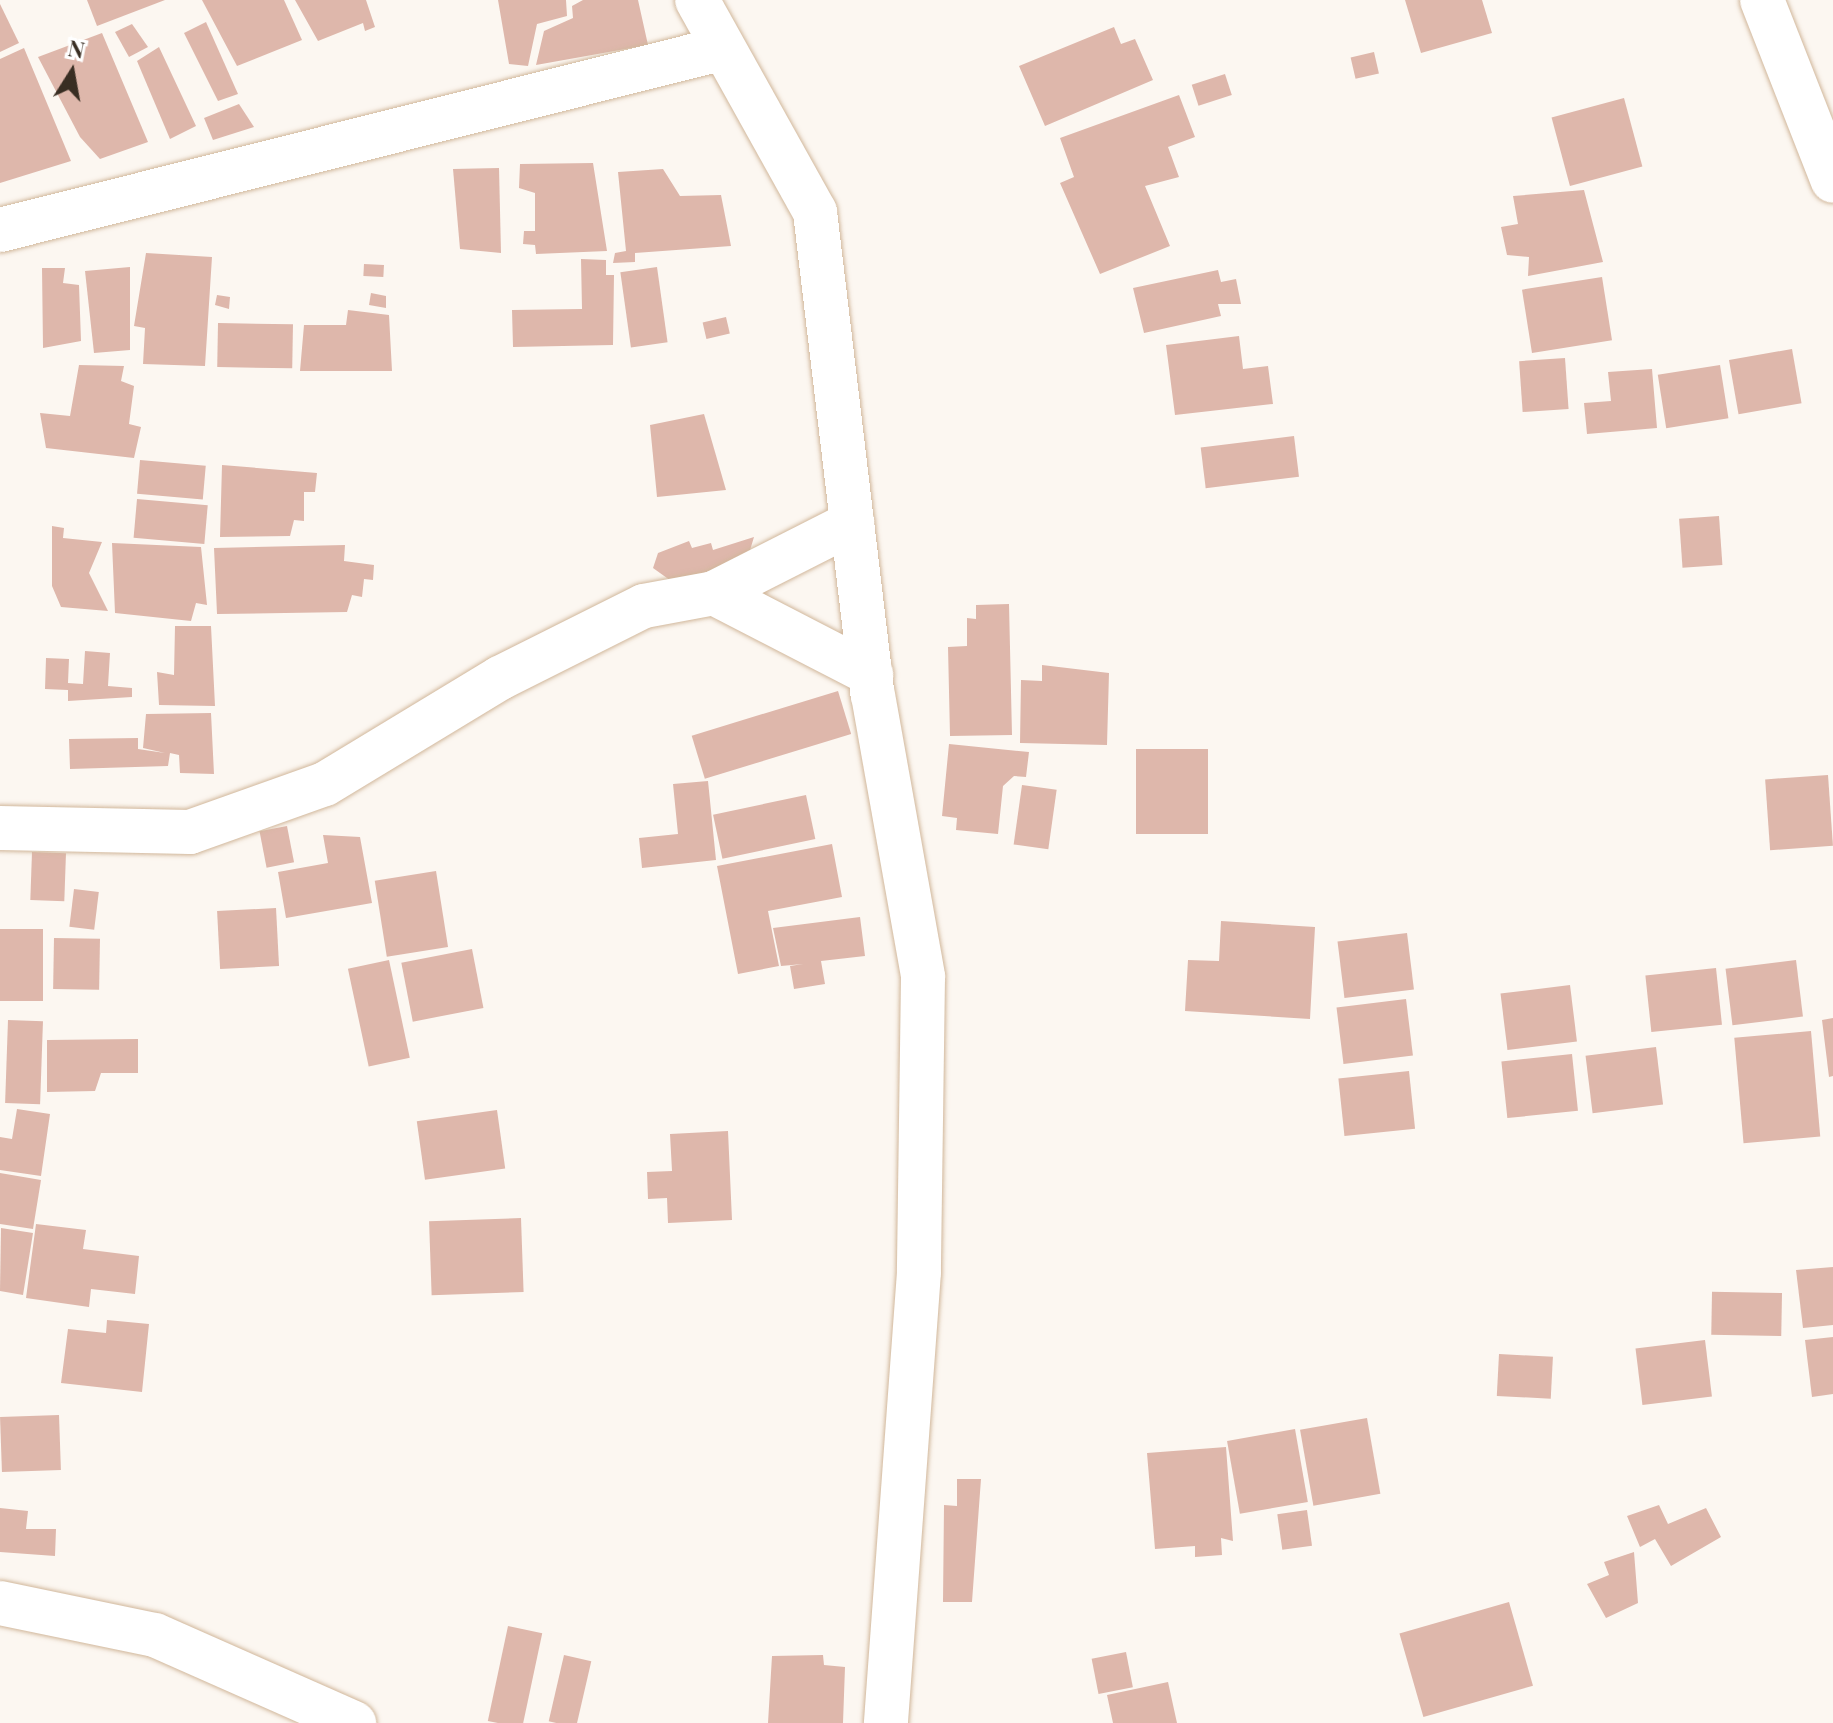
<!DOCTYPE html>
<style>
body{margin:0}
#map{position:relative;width:1833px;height:1723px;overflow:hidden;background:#fcf7f1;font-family:"Playfair Display",serif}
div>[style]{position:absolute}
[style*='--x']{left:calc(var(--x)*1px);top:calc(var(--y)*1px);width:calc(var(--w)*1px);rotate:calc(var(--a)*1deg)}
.building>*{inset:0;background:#deb7ab;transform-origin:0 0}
.roads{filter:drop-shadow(0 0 2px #d1b79b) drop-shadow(0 0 2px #d1b79b)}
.street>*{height:44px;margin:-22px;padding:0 22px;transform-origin:22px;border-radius:22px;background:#fff}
span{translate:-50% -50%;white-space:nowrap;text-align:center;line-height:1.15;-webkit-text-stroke:6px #fff;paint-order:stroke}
.north{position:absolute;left:32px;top:32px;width:80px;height:80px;-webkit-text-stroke:6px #fff;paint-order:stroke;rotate:11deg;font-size:22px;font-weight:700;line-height:32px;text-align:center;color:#392e23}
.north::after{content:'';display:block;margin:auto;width:28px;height:36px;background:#392e23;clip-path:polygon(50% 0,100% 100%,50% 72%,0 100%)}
</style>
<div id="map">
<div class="building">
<div style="clip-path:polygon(87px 0,165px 0,97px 26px)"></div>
<div style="clip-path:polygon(202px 0,284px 0,302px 40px,237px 66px)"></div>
<div style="clip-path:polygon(295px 0,366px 0,375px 27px,365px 31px,363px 23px,318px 41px)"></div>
<div style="clip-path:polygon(498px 0,566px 0,567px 16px,537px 24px,528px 66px,509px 64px)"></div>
<div style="clip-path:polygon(583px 0,638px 0,648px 45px,536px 65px,544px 31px,573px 18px,572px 6px)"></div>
<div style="clip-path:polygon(1405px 0,1482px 0,1492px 33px,1421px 53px)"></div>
<div style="clip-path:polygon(0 4px,19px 43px,0 52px)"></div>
<div style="clip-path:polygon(206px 22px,238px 94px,218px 101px,184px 33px)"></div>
<div style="clip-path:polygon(132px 24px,148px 47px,129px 57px,115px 32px)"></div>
<div style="clip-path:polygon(1114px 27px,1121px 44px,1135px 39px,1153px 80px,1045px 126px,1019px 66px)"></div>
<div style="clip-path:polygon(102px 33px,148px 142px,100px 159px,80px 137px,38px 57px)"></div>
<div style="clip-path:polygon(159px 47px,196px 126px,170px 139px,137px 61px)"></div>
<div style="clip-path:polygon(24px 48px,71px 161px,0 183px,0 59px)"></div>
<div style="left:1374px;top:52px;width:22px;height:24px;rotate:77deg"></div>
<div style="left:1225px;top:74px;width:22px;height:35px;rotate:72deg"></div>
<div style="clip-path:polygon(1179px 95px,1195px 137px,1168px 147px,1179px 177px,1145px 186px,1170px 246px,1100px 274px,1060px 183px,1074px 177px,1060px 138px)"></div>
<div style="left:1624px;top:98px;width:71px;height:75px;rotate:75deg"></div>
<div style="clip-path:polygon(239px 104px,254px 127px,213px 140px,204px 118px)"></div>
<div style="clip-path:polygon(593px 163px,607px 251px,536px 254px,535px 245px,523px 244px,524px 231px,535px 231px,535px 193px,519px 188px,520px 164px)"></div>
<div style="clip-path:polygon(499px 168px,501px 253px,460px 249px,453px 169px)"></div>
<div style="clip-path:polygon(663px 169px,680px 196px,721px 195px,731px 246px,635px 253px,635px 262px,613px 263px,615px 253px,626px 251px,618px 172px)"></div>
<div style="clip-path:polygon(1584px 190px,1603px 262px,1528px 276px,1529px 257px,1507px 255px,1501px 227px,1518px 224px,1513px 196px)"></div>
<div style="clip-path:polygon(146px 253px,212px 257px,205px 366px,143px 364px,145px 328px,134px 326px)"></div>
<div style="clip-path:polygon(581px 259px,606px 260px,606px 275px,614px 275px,613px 345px,513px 347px,512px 310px,582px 309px)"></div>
<div style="left:364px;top:264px;width:20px;height:12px;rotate:3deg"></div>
<div style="clip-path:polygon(130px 267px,130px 350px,94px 353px,85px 271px)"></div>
<div style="left:657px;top:267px;width:76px;height:37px;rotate:82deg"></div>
<div style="clip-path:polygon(42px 268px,65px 268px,63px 283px,79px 285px,81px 341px,43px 348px)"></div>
<div style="clip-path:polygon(1218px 270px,1221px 282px,1236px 279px,1241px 304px,1218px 304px,1221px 316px,1144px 333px,1133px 288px)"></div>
<div style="left:1602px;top:277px;width:64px;height:81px;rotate:81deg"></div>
<div style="clip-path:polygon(371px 293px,386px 296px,386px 308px,369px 305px)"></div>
<div style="clip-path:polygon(217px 295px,230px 297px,229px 309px,215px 305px)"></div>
<div style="clip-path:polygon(348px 310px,389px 315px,392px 371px,300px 371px,304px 325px,346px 325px)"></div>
<div style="left:726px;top:317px;width:17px;height:24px;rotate:77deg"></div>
<div style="left:218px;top:323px;width:75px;height:44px;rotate:1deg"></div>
<div style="clip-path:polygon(1239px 336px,1243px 369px,1268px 366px,1273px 404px,1175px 415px,1166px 345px)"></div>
<div style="left:1792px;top:349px;width:55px;height:64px;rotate:80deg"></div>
<div style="left:1565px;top:358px;width:51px;height:46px;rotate:86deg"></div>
<div style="clip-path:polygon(79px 365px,124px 366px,121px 381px,134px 386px,129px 424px,141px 427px,134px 458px,46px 448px,40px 413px,70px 416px)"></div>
<div style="left:1720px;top:365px;width:54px;height:63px;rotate:81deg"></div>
<div style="clip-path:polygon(1652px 369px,1657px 428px,1587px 434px,1584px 403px,1611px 401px,1608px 372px)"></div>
<div style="clip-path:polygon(704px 414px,726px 490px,657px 497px,650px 425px)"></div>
<div style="left:1294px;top:436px;width:41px;height:94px;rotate:83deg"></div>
<div style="left:140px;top:460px;width:66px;height:34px;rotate:5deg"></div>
<div style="clip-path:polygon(222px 465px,317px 473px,315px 492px,304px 492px,304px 521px,294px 520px,290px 536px,220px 537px)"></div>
<div style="left:137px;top:499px;width:71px;height:39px;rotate:5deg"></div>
<div style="left:1719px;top:516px;width:49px;height:40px;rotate:86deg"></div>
<div style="clip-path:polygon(52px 526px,64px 528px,63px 538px,102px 542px,89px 573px,108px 611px,61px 607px,52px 586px)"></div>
<div style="clip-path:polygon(754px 537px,744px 570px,681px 588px,653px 568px,658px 553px,689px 541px,692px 548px,711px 543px,713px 550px)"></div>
<div style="clip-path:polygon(112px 543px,201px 547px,207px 605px,196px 603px,191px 621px,115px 613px)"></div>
<div style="clip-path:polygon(345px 545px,344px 561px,374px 565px,373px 580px,364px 579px,362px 597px,352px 595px,347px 612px,217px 614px,214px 548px)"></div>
<div style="clip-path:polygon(1009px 604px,1012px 735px,950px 736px,948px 647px,967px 646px,967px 618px,976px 619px,976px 605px)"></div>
<div style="clip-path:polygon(175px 626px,211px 626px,215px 706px,159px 705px,157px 672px,174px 675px)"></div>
<div style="clip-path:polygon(85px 651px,110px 653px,108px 686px,132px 688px,132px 697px,68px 701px,68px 690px,45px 689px,46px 658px,69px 659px,68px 683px,83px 684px)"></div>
<div style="clip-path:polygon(1042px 665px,1109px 673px,1107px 745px,1020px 743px,1021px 680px,1042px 681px)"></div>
<div style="left:838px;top:691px;width:45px;height:153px;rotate:73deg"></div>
<div style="clip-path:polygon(211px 713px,214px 774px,180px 773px,179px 755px,170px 753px,168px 766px,70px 769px,69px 739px,138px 738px,138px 749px,165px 753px,143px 748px,146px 714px)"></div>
<div style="clip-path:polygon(949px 744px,1029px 752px,1026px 777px,1014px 776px,1003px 786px,998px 834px,956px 830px,957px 818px,942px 816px)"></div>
<div style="left:1136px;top:749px;width:72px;height:85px"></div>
<div style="left:1828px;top:775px;width:71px;height:63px;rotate:86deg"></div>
<div style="clip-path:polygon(708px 781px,716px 860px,642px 868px,639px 838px,678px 834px,673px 784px)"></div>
<div style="left:1022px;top:785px;width:35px;height:60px;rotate:8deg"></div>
<div style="left:806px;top:795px;width:45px;height:95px;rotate:78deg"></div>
<div style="left:287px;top:826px;width:37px;height:28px;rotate:79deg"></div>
<div style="clip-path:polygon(323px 835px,360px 837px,372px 903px,286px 918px,278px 872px,328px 863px)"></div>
<div style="clip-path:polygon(832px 844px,842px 897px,768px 911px,779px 966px,738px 974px,717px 866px)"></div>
<div style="left:32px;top:852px;width:34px;height:48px;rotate:2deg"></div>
<div style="left:436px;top:871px;width:77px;height:62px;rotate:81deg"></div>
<div style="left:74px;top:889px;width:25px;height:38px;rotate:7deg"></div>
<div style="left:276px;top:908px;width:58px;height:59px;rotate:87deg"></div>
<div style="clip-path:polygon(860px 917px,865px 956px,821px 961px,825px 984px,794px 989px,790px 966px,803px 964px,781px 966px,773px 928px)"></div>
<div style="clip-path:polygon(1221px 921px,1315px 927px,1310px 1019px,1185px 1011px,1188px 960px,1219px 961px)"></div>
<div style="left:0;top:929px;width:43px;height:72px"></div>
<div style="left:1407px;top:933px;width:57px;height:70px;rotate:83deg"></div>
<div style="left:54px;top:938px;width:46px;height:51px;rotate:1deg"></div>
<div style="left:472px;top:949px;width:60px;height:72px;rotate:79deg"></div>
<div style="left:389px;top:960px;width:100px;height:42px;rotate:78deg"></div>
<div style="left:1796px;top:960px;width:57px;height:71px;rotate:83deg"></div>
<div style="left:1716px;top:968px;width:57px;height:71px;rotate:84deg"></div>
<div style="left:1570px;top:985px;width:57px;height:70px;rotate:83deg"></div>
<div style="left:1406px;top:999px;width:57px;height:70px;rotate:83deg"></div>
<div style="clip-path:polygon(1833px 1018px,1833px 1076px,1829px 1077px,1822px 1020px)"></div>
<div style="left:8px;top:1020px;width:35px;height:83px;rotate:2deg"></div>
<div style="left:1811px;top:1031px;width:106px;height:77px;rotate:85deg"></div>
<div style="clip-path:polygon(138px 1039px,138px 1073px,101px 1073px,95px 1091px,47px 1092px,47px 1040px)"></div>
<div style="left:1656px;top:1047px;width:58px;height:71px;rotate:83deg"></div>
<div style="left:1572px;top:1054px;width:57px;height:71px;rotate:84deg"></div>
<div style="left:1409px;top:1071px;width:58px;height:71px;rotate:84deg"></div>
<div style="clip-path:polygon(17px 1109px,50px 1114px,41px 1176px,0 1170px,0 1137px,12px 1139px)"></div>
<div style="left:497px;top:1110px;width:59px;height:81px;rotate:82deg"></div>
<div style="clip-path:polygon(728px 1131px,732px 1220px,668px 1223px,667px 1198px,648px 1199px,647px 1172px,672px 1171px,670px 1134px)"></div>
<div style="clip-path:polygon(0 1173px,41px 1180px,33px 1229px,0 1224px)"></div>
<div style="left:521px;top:1218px;width:74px;height:92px;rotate:88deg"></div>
<div style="clip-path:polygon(36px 1224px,86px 1230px,83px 1249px,139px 1256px,135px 1294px,91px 1289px,89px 1307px,26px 1298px)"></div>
<div style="clip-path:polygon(1px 1228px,33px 1233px,23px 1295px,0 1291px)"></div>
<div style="clip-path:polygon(1833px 1267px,1833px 1325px,1803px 1328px,1796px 1270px)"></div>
<div style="left:1782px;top:1293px;width:43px;height:70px;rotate:91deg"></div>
<div style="clip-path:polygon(107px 1320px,149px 1324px,142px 1392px,61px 1383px,68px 1329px,106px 1333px)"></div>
<div style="clip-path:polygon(1833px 1337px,1833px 1394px,1812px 1397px,1805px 1340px)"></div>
<div style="left:1705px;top:1340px;width:57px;height:70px;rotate:83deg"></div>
<div style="left:1499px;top:1354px;width:54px;height:42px;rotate:3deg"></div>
<div style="left:59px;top:1415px;width:55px;height:59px;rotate:88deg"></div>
<div style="left:1367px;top:1418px;width:77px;height:68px;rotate:80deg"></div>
<div style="left:1295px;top:1429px;width:74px;height:69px;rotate:80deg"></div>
<div style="clip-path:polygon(1226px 1447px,1233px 1541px,1221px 1538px,1222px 1555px,1195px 1557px,1195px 1546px,1155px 1549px,1147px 1453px)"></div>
<div style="clip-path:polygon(957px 1479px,981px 1479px,972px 1602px,943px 1602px,944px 1505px,957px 1506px)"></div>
<div style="clip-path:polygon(1659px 1505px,1668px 1524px,1706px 1508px,1721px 1537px,1671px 1566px,1655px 1539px,1640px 1547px,1627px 1516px)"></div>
<div style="clip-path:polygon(0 1508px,28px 1511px,26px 1529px,56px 1529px,55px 1556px,0 1552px)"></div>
<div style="left:1307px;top:1510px;width:36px;height:30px;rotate:82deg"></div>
<div style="clip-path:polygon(1634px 1552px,1638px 1603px,1606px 1618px,1587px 1584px,1609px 1575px,1604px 1562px)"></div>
<div style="left:1509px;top:1602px;width:87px;height:114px;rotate:74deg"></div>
<div style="left:508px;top:1626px;width:35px;height:97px;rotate:12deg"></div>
<div style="left:1126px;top:1652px;width:36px;height:35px;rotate:79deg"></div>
<div style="left:564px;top:1655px;width:28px;height:68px;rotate:13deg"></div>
<div style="clip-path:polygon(823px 1655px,824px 1665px,845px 1667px,843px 1723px,768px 1723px,772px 1656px)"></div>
<div style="clip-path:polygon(1168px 1682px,1177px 1723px,1113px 1723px,1107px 1695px)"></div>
</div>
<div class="roads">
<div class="street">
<div style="--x:697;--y:0;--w:243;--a:60.9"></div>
<div style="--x:815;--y:212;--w:486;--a:83.2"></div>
<div style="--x:873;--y:695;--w:286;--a:79.9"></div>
<div style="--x:923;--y:977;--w:295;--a:90.8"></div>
<div style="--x:919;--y:1272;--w:452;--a:94.2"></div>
<div style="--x:1762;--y:0;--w:194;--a:68.6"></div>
<div style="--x:0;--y:230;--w:742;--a:-14.11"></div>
<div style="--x:714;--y:593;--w:177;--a:27.3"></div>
<div style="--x:0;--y:828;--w:190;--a:1.2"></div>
<div style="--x:190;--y:832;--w:143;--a:-19.6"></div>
<div style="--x:325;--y:784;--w:205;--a:-31.2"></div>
<div style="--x:500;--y:678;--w:161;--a:-26.6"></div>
<div style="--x:644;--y:606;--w:71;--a:-10.5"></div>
<div style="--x:714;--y:593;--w:155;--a:-26.9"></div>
<div style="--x:0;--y:1603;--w:158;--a:11.7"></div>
<div style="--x:155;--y:1635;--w:218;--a:23.9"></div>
</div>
</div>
<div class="north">N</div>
</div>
